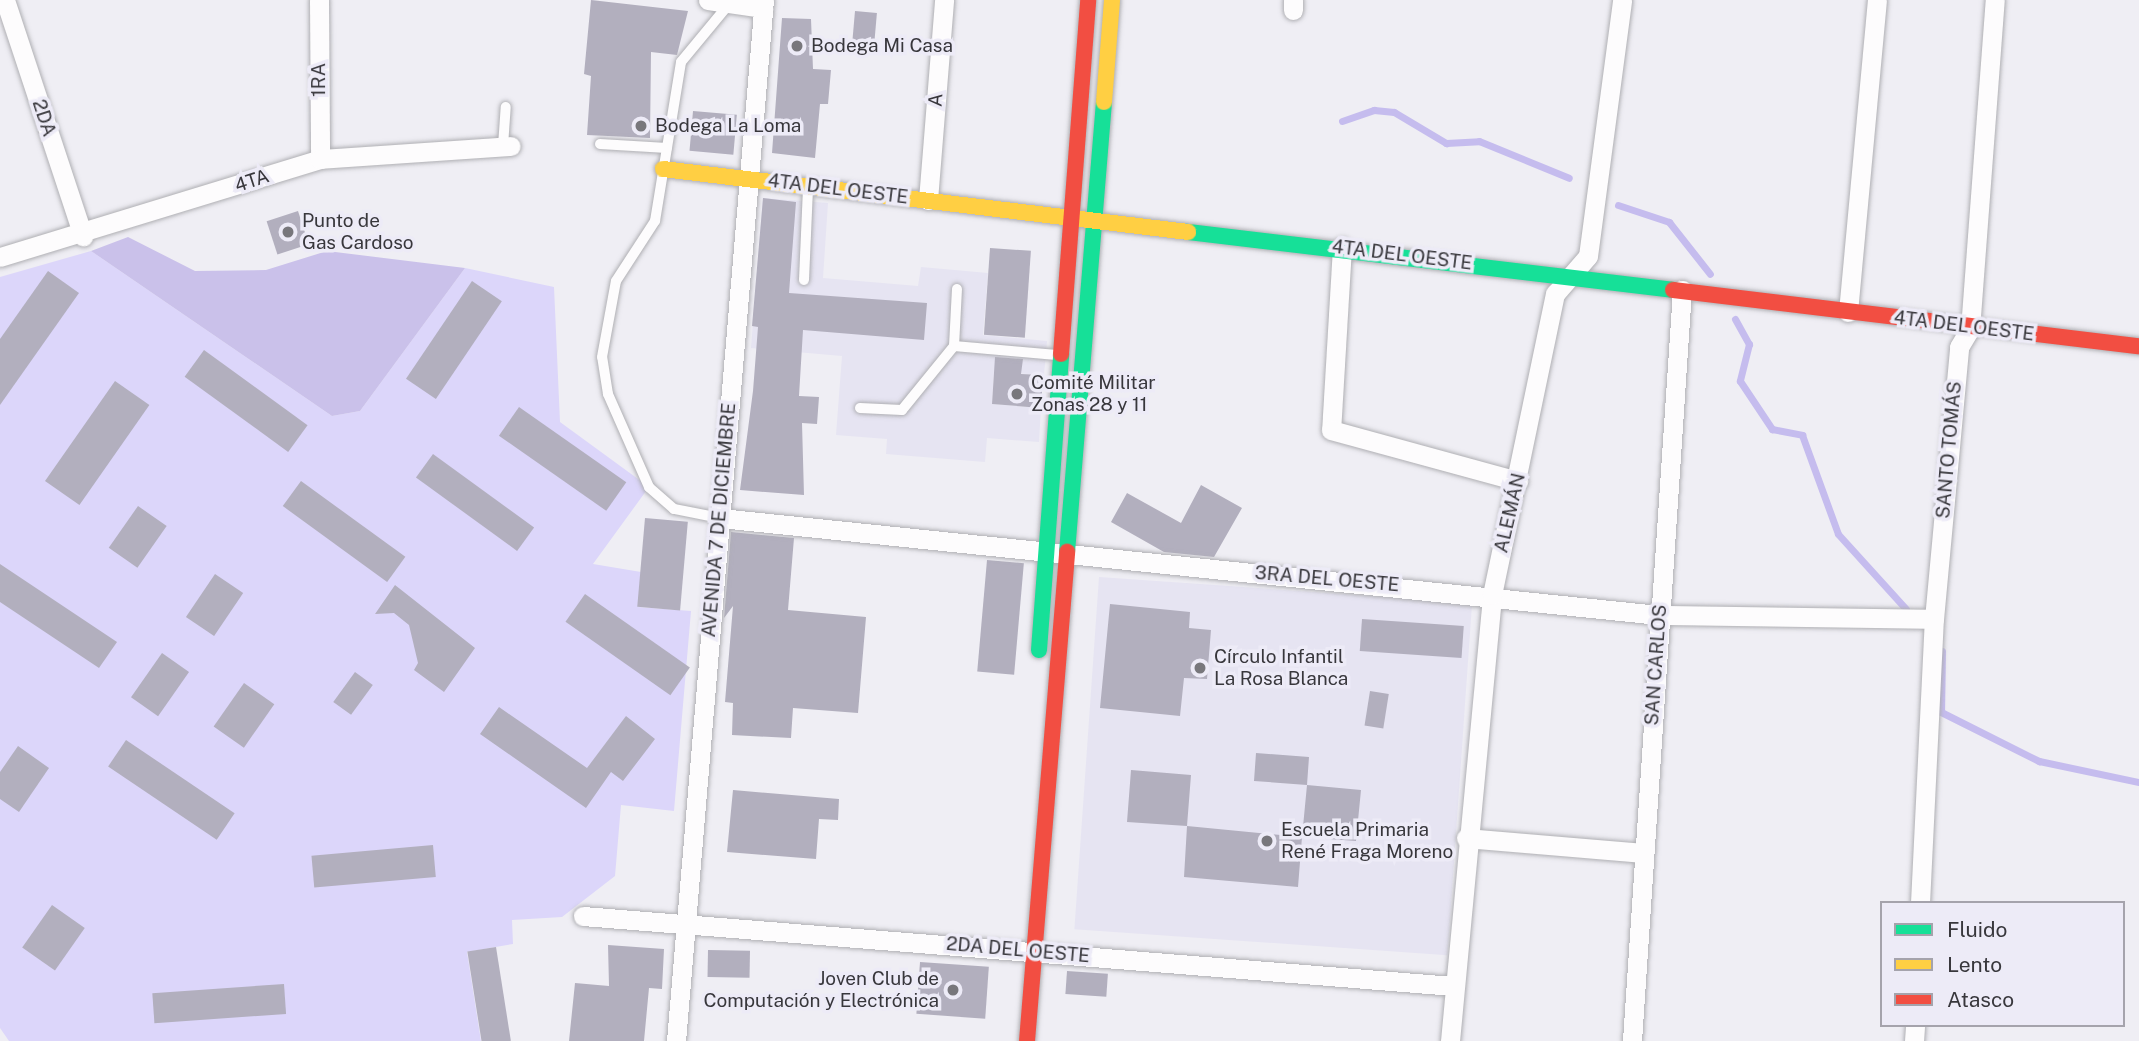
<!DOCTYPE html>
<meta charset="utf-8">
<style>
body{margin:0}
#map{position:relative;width:2139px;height:1041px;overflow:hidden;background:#efeef4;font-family:"Public Sans",sans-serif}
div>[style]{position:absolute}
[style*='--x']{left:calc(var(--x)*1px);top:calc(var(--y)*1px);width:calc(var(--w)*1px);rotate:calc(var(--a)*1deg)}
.built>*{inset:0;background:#e6e4f2;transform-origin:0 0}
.green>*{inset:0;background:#dcd6fa}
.forest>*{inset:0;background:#cac1ea}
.stream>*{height:7px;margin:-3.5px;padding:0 3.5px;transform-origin:3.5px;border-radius:3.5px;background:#c5bcee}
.building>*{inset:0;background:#b2afbe;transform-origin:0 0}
.roads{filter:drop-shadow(0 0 2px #afafb3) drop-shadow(0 0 2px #afafb3)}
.lane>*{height:10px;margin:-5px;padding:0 5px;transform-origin:5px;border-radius:5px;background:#fdfcfd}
.street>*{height:19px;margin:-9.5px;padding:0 9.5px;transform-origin:9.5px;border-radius:9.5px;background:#fdfcfd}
.fast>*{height:16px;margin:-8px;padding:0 8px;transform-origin:8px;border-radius:8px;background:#16e098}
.slow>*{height:16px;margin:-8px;padding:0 8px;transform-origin:8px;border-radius:8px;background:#ffcf43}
.jam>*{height:16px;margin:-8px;padding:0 8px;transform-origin:8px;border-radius:8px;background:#f24e42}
.dots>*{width:19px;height:19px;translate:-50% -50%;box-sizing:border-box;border:4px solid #edebf7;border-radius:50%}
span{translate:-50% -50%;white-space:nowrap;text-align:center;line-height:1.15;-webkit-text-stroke:7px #edebf7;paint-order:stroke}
.poi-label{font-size:19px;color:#38373c}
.left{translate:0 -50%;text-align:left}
.right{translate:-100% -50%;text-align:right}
.street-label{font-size:19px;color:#38373c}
.legend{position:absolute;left:1880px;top:901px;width:245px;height:126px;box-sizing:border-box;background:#edebf7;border:2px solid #a5a3ac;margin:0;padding:9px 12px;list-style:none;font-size:21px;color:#38373c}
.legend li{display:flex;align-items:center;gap:14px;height:35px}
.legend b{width:35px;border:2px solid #a5a3ac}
</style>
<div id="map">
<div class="built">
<div style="clip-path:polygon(763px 198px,828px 203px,823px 278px,918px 286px,921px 267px,988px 273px,983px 335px,1047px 341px,1044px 375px,994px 372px,992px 404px,1041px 408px,1039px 442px,987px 438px,985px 462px,886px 454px,887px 439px,836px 435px,842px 356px,751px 348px)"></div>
<div style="left:1099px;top:577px;width:374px;height:353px;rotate:4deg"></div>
</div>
<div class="green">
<div style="clip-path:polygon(91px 251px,332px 416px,360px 411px,465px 268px,554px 287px,560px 422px,649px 487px,593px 564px,641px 572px,638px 607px,691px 611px,674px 811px,621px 805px,615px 876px,562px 917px,512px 920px,513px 944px,467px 952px,481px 1041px,9px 1041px,0 1028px,0 277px)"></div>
</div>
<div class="forest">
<div style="clip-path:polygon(128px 237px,195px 271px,266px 270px,327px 251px,465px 268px,360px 411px,332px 416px,91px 251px)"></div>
</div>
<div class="stream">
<div style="--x:1342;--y:121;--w:34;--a:-19"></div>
<div style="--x:1374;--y:110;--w:20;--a:6"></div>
<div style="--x:1394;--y:112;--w:61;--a:30.8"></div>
<div style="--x:1446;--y:143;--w:33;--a:-3"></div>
<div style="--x:1479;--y:141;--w:97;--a:22.3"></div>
<div style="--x:1618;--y:205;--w:54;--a:18.4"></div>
<div style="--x:1669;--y:222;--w:66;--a:51.7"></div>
<div style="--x:1735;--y:319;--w:29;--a:61"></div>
<div style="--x:1749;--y:344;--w:38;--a:104"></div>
<div style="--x:1740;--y:381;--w:58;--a:56.3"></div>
<div style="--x:1772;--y:429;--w:31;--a:11"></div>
<div style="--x:1802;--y:435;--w:105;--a:70"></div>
<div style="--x:1838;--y:534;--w:101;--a:47.8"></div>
<div style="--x:1942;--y:651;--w:61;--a:90.9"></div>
<div style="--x:1941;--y:712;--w:110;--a:26.6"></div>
<div style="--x:2039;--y:761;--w:102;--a:11.9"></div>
</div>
<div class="building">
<div style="clip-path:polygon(591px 0,688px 11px,677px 55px,651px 52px,650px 138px,587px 135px,591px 76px,584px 74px)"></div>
<div style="left:855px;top:11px;width:22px;height:38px;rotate:5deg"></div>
<div style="clip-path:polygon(782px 18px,811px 19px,813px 69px,831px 70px,828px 104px,820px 104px,815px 158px,772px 153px)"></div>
<div style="left:693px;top:111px;width:44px;height:40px;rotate:5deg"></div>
<div style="clip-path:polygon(763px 198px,796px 202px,789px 293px,927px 303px,924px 340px,803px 330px,799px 396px,819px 397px,817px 424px,802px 423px,804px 495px,740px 490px,753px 391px,758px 327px,752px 326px)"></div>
<div style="left:298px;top:211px;width:35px;height:33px;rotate:72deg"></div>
<div style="left:990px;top:248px;width:41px;height:87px;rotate:4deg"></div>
<div style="clip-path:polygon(48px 271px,79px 293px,0 405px,0 339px)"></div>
<div style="left:472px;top:281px;width:36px;height:118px;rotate:34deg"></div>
<div style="left:204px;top:350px;width:128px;height:33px;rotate:36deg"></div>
<div style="clip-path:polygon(995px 357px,1023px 359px,1021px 374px,1043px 375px,1041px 408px,992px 404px)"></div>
<div style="left:115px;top:381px;width:42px;height:122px;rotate:35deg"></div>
<div style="left:519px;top:407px;width:131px;height:35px;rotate:35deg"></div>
<div style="left:433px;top:454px;width:125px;height:29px;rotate:36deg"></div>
<div style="left:301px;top:481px;width:129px;height:31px;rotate:36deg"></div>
<div style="clip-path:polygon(1201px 485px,1242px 508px,1214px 557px,1164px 552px,1111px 522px,1127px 493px,1181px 523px)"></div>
<div style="left:138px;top:506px;width:35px;height:51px;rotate:35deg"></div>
<div style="left:645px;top:518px;width:43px;height:89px;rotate:5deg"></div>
<div style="clip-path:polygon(731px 532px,794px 538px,788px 610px,866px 617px,858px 713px,793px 708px,791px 738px,732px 735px,733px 703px,725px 702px,733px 606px,724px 618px)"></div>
<div style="left:987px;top:560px;width:37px;height:112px;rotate:5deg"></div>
<div style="clip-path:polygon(0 564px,117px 642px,99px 668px,0 602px)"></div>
<div style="left:215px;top:574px;width:34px;height:52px;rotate:34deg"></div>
<div style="clip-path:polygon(395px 585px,475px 648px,444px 692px,414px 670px,418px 663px,409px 625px,394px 613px,375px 614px)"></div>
<div style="left:585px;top:594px;width:128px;height:34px;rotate:35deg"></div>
<div style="clip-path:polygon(1110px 604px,1190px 612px,1189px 628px,1211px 630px,1207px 679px,1184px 678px,1180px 716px,1100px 708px)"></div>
<div style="left:1362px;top:619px;width:102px;height:32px;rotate:4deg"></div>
<div style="left:162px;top:653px;width:33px;height:54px;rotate:35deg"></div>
<div style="left:355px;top:672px;width:22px;height:37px;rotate:36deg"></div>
<div style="left:244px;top:683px;width:37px;height:53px;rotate:35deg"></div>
<div style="left:1370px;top:691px;width:19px;height:35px;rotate:9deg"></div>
<div style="clip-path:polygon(499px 707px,587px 768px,626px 716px,655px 739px,623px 781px,611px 772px,586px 808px,480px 734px)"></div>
<div style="left:126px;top:740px;width:131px;height:32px;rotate:34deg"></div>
<div style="clip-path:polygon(18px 746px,49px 768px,19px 812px,0 799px,0 772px)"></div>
<div style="clip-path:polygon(1256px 753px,1309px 757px,1307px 785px,1361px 790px,1356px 841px,1302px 837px,1298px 887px,1184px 877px,1187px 826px,1127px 822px,1131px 770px,1191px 775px,1187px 826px,1302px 837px,1307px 785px,1254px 781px)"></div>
<div style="clip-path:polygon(733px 790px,839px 799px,838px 820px,819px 819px,816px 859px,727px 852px)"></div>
<div style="left:433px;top:845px;width:32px;height:122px;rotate:85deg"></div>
<div style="left:52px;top:905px;width:40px;height:52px;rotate:35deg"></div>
<div style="clip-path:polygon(608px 945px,664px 949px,662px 989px,649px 988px,644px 1041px,569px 1041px,575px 983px,609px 986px)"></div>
<div style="left:496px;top:947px;width:95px;height:29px;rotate:81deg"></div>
<div style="left:708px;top:950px;width:42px;height:27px;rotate:1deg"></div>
<div style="left:920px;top:962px;width:69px;height:52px;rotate:4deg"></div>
<div style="left:1067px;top:971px;width:41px;height:23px;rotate:4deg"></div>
<div style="left:284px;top:984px;width:30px;height:132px;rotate:86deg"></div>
</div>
<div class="roads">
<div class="lane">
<div style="--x:600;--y:144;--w:67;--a:3.4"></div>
<div style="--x:503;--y:146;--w:39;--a:-86"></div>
<div style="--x:804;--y:280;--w:90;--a:-87.5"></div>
<div style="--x:954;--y:346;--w:57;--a:-87"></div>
<div style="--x:860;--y:408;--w:42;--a:2.7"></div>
<div style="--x:902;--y:410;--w:82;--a:-50.9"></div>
<div style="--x:954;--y:346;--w:103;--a:5"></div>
<div style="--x:720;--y:518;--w:47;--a:-168.9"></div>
<div style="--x:674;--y:509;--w:33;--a:-139"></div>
<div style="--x:649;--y:487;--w:102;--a:-113.8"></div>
<div style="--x:608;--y:394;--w:37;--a:-99"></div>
<div style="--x:602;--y:357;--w:77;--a:-79.6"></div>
<div style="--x:616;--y:281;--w:72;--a:-57"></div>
<div style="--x:655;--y:221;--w:161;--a:-80.7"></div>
<div style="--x:681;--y:62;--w:75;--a:-50.4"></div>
</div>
<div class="street">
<div style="--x:5;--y:0;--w:249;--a:71.7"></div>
<div style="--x:319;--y:0;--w:159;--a:89.6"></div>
<div style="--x:708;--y:0;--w:56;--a:8.3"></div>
<div style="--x:1293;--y:10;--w:10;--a:-90"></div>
<div style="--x:928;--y:200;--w:201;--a:-85.4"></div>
<div style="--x:1342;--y:247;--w:183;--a:93.4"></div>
<div style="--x:1331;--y:430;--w:194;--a:15.3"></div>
<div style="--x:0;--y:257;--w:335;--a:-17"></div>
<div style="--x:320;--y:159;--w:191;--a:-3.9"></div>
<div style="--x:1848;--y:312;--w:313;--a:-84.7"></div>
<div style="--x:720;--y:518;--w:944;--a:5.9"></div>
<div style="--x:1659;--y:615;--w:275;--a:0.8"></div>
<div style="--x:1466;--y:838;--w:178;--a:4.8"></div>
<div style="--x:1920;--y:903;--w:284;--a:-87.2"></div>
<div style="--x:1934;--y:619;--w:273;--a:-84.7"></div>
<div style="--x:1959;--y:347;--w:21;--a:-59"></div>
<div style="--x:1970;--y:329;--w:330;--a:-85.7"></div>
<div style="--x:583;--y:916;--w:873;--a:4.6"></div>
<div style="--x:676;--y:1041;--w:1045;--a:-85.17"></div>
<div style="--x:1450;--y:1041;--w:448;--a:-84.6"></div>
<div style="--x:1492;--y:595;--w:308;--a:-78.2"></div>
<div style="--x:1555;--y:294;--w:50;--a:-49"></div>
<div style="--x:1588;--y:256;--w:258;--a:-82.4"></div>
<div style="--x:1632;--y:1041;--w:753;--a:-86.19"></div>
<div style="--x:1914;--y:1041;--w:16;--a:-86"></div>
</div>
<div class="fast">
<div style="--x:1188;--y:232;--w:488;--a:6.8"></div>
<div style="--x:1067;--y:552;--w:452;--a:-85.3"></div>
<div style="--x:1039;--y:650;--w:297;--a:-85.7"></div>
</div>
<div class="slow">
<div style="--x:1104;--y:102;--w:102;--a:-85.5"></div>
<div style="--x:663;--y:169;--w:529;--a:6.84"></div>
</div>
<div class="jam">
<div style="--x:1673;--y:290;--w:469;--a:6.9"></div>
<div style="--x:1061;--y:354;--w:355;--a:-85.6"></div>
<div style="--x:1027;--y:1041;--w:491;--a:-85.3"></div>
</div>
</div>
<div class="dots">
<div style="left:797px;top:46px;background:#78777c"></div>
<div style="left:641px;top:126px;background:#78777c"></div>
<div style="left:288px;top:232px;background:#78777c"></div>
<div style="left:1017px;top:394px;background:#78777c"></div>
<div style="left:1200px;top:668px;background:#78777c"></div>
<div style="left:1267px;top:841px;background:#78777c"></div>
<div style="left:953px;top:990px;background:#78777c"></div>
</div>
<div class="poi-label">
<span class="left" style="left:811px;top:46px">Bodega Mi Casa</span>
<span class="left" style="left:655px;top:126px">Bodega La Loma</span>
<span class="left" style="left:302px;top:232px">Punto de<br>Gas Cardoso</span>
<span class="left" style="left:1031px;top:394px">Comité Militar<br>Zonas 28 y 11</span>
<span class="left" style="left:1214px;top:668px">Círculo Infantil<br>La Rosa Blanca</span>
<span class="left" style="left:1281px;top:841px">Escuela Primaria<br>René Fraga Moreno</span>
<span class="right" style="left:939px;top:990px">Joven Club de<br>Computación y Electrónica</span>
</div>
<div class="street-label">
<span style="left:319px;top:80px;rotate:-90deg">1RA</span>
<span style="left:936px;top:100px;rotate:-86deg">A</span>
<span style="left:44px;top:118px;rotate:72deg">2DA</span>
<span style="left:252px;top:181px;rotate:-18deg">4TA</span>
<span style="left:838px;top:189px;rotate:7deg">4TA DEL OESTE</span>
<span style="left:1402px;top:255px;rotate:7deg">4TA DEL OESTE</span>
<span style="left:1964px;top:326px;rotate:7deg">4TA DEL OESTE</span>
<span style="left:1949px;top:450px;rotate:-85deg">SANTO TOMÁS</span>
<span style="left:1510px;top:513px;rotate:-77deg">ALEMÁN</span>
<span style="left:719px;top:520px;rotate:-85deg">AVENIDA 7 DE DICIEMBRE</span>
<span style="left:1327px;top:579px;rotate:5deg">3RA DEL OESTE</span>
<span style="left:1656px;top:665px;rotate:-86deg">SAN CARLOS</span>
<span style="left:1018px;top:950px;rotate:5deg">2DA DEL OESTE</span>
</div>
<ul class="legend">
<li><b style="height:9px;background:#16e098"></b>Fluido</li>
<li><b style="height:9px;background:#ffcf43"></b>Lento</li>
<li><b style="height:9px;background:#f24e42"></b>Atasco</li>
</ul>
</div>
